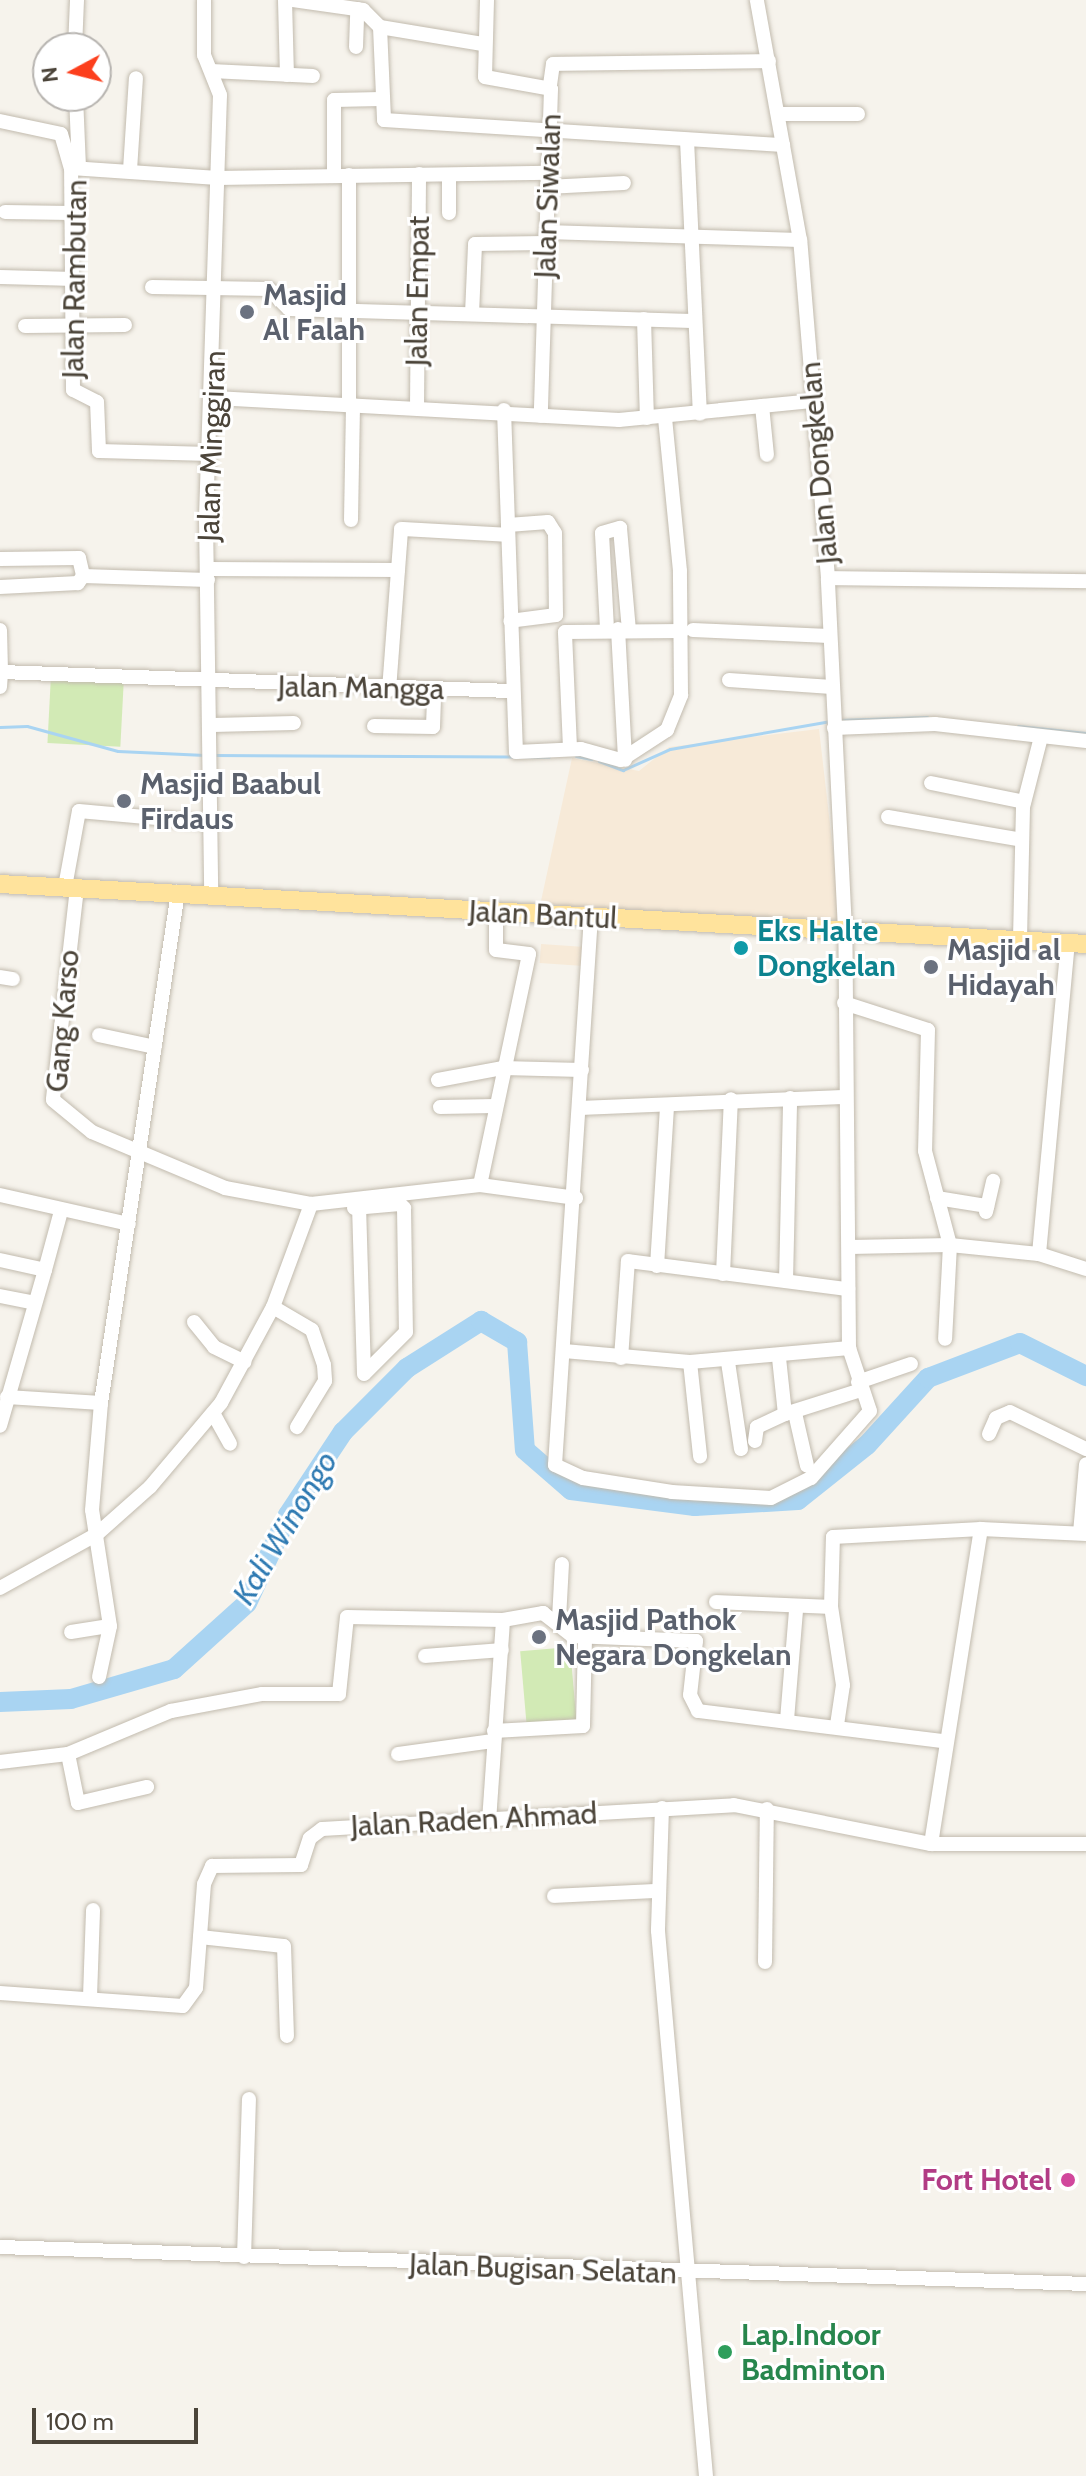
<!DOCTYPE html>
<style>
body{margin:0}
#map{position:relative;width:1086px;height:2476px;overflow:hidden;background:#f6f3ec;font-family:Cabin,sans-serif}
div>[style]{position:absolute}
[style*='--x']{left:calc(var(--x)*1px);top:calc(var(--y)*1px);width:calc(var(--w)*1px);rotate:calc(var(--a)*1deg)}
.commercial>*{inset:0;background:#f7ead8;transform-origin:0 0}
.green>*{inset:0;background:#d2eab5;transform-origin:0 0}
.stream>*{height:3px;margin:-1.5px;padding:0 1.5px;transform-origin:1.5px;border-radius:1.5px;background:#a9d4f2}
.river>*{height:20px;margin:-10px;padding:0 10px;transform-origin:10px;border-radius:10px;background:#a9d4f2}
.roads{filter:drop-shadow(0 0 2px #c2bbae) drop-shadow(0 0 2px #c2bbae)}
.minor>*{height:14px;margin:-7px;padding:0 7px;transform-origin:7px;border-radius:7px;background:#fff}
.major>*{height:18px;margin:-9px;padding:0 9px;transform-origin:9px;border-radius:9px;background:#ffe39c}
.dots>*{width:22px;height:22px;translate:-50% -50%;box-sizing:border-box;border:4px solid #fff;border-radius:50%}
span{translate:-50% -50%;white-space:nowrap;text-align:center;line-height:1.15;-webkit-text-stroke:6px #fff;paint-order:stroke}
.street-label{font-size:30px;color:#4b4439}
.worship-label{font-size:30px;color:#5b616d;font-weight:700}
.left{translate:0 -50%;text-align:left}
.culture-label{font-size:30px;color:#0d838f;font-weight:700}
.hotel-label{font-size:30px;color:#b23c85;font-weight:700}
.right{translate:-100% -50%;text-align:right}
.leisure-label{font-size:30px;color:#27864d;font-weight:700}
.water-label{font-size:32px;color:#2e7ab2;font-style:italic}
.north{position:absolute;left:32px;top:32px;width:80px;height:80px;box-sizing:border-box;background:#fff;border:2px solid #b7b4b0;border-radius:50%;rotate:263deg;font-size:22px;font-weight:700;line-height:32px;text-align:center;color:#4b4439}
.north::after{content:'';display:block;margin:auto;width:28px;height:36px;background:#fc3f1d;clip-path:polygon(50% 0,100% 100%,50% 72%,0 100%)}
.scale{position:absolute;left:32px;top:2408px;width:166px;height:36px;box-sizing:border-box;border:4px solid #4b4439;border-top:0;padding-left:10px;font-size:24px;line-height:28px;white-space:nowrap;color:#4b4439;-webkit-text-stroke:6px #fff;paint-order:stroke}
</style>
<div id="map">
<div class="commercial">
<div style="clip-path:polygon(819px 729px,841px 920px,574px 909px,541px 901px,572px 758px,639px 771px,669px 747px)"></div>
<div style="left:541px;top:944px;width:44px;height:19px;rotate:4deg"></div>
</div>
<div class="green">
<div style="left:51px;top:675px;width:73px;height:68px;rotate:3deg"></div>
<div style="left:570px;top:1647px;width:73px;height:50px;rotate:85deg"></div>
</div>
<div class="stream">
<div style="--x:839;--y:720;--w:88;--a:-2"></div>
<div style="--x:1018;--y:726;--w:68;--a:5.9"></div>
<div style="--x:0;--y:727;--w:27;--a:-2"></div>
<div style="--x:27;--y:726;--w:94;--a:15.4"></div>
<div style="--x:118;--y:751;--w:87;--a:2.6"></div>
<div style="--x:213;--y:755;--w:336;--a:0.3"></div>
<div style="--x:576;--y:756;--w:16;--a:11"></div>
<div style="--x:599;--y:761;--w:26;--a:21"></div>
<div style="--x:623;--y:770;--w:51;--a:-24.1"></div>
<div style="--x:670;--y:749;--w:163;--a:-9.9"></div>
</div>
<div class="river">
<div style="--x:0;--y:1702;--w:71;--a:-2.4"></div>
<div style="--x:71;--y:1699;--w:107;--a:-16.2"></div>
<div style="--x:174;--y:1669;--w:98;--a:-42.1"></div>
<div style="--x:247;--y:1603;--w:97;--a:-65"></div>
<div style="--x:288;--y:1515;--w:100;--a:-56.5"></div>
<div style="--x:343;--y:1432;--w:91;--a:-45"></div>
<div style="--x:407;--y:1368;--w:88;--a:-32.4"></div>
<div style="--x:481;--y:1321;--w:42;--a:30.3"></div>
<div style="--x:517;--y:1342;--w:108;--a:85.8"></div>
<div style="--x:525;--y:1450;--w:61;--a:41"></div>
<div style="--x:571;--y:1490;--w:125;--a:7.4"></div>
<div style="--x:695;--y:1506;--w:103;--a:-3.3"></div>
<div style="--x:798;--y:1500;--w:88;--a:-38.6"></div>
<div style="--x:867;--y:1445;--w:91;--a:-47.7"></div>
<div style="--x:928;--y:1378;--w:98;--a:-20.8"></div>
<div style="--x:1020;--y:1343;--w:74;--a:26.6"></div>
</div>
<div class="roads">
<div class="minor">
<div style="--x:204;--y:0;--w:55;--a:90"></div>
<div style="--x:204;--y:55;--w:43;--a:68.2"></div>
<div style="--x:220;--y:95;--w:424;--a:91.9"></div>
<div style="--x:206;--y:519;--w:377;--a:89.2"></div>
<div style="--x:285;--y:0;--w:75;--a:88.5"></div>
<div style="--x:293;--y:0;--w:71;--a:8.1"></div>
<div style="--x:363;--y:10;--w:24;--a:45"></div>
<div style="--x:380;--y:27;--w:104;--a:9.4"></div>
<div style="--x:487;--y:0;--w:77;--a:91.5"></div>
<div style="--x:485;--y:77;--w:67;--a:10.3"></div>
<div style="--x:551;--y:89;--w:327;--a:91.8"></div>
<div style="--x:380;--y:27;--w:93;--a:87.5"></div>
<div style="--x:384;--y:120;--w:400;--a:3.6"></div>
<div style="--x:356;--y:47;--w:38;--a:-88"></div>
<div style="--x:75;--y:48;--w:48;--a:-87.6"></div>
<div style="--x:211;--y:71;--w:102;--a:2.8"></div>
<div style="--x:550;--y:85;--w:21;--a:-82"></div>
<div style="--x:553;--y:64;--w:216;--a:-0.8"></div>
<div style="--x:76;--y:96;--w:71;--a:87.6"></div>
<div style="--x:779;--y:114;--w:79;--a:0"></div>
<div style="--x:0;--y:121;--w:62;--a:12"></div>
<div style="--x:61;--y:134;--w:35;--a:74"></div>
<div style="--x:687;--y:140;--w:274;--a:87.3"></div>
<div style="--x:130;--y:170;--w:92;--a:-86.3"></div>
<div style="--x:334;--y:175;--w:75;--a:-90"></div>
<div style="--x:334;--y:100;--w:47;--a:-1.2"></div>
<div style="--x:349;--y:175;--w:230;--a:90"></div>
<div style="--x:449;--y:175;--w:38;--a:90"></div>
<div style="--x:547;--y:187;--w:77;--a:-3"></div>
<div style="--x:5;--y:212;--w:66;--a:0.9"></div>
<div style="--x:546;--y:232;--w:254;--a:1.8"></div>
<div style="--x:0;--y:277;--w:75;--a:1.5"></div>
<div style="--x:152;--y:287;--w:117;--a:1"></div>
<div style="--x:269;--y:289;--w:28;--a:45"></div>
<div style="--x:289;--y:309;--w:403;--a:1.7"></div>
<div style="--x:472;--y:314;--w:70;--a:-87.5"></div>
<div style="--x:475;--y:244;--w:70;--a:-0.8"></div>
<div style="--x:644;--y:319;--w:99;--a:88.3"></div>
<div style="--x:25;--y:326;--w:100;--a:-0.6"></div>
<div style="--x:215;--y:398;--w:405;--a:3.1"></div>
<div style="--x:619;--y:420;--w:196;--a:-5.6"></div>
<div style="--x:762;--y:406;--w:49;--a:84.2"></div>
<div style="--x:417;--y:408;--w:234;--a:-89.5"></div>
<div style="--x:504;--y:410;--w:342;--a:88"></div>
<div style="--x:516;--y:752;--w:65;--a:-2.6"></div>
<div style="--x:581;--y:749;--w:41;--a:15.4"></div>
<div style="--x:621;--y:760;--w:55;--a:-33.1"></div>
<div style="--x:667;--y:730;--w:38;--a:-68"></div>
<div style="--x:681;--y:695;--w:124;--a:-90.5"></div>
<div style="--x:680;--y:571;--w:155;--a:-95.6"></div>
<div style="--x:210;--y:454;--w:111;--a:-178.5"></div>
<div style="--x:99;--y:451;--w:49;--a:-92.3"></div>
<div style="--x:97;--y:402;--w:27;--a:-153"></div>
<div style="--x:73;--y:390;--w:222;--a:-90.5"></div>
<div style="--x:71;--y:168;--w:147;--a:3.9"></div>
<div style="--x:218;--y:178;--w:330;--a:-0.9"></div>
<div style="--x:351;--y:520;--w:115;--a:-89"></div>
<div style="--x:508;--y:525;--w:40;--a:-4.3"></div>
<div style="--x:548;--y:522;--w:13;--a:58"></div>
<div style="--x:555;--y:533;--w:82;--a:89.3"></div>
<div style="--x:556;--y:615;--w:46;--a:172.6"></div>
<div style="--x:0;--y:559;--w:79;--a:-0.7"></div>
<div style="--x:79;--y:558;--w:18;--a:77"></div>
<div style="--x:83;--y:576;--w:9;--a:126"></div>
<div style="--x:78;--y:583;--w:78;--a:177.1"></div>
<div style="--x:208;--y:569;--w:190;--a:0.3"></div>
<div style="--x:83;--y:576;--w:125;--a:1.8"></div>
<div style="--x:828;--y:578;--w:258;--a:0.7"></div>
<div style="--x:607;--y:629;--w:96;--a:-93"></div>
<div style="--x:602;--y:533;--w:19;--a:-16"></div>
<div style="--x:620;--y:528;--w:102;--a:85"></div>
<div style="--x:618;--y:629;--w:131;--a:86.9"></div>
<div style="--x:0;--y:630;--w:42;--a:88.6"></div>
<div style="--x:693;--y:630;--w:136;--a:2.5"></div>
<div style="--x:729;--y:680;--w:103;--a:3.9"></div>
<div style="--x:0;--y:687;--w:15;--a:-86"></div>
<div style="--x:1;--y:672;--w:509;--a:2.14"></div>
<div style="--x:389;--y:690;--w:161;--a:-85.7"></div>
<div style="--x:401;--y:529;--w:107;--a:3.2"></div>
<div style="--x:213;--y:725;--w:81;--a:-1.4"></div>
<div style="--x:374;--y:726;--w:59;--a:1"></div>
<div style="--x:433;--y:727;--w:38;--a:-88"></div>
<div style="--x:834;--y:728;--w:101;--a:-2.3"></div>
<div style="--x:935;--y:724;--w:152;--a:6.4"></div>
<div style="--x:570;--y:748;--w:116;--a:-92.5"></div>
<div style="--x:565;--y:632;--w:117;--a:-0.5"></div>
<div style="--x:931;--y:783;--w:95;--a:11.5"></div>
<div style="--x:888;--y:817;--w:136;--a:9.7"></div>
<div style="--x:65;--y:887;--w:77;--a:-79.6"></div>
<div style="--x:79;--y:811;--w:134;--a:5.2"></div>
<div style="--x:77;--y:888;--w:213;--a:96.5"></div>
<div style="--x:53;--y:1100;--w:50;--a:39.4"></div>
<div style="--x:92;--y:1132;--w:144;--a:22.8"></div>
<div style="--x:225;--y:1188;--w:87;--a:10.5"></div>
<div style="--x:311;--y:1204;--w:170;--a:-6.4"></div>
<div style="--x:480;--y:1185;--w:97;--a:7.7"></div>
<div style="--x:591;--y:916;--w:550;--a:93.75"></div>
<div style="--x:555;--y:1465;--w:31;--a:25"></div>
<div style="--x:583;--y:1478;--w:90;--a:8.9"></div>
<div style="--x:672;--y:1492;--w:99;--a:3.5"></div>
<div style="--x:771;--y:1498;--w:45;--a:-26.6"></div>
<div style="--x:811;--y:1478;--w:89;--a:-48.6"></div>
<div style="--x:870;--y:1411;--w:66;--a:-108.4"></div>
<div style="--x:1020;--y:939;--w:132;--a:-88.7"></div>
<div style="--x:1023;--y:807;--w:72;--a:-75.6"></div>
<div style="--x:0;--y:977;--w:13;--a:9"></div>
<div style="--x:844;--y:1003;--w:88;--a:17.8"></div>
<div style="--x:928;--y:1030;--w:121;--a:91.4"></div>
<div style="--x:925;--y:1151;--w:97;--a:75.1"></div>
<div style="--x:950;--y:1245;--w:94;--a:93"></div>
<div style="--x:99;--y:1035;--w:57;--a:12.1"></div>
<div style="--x:438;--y:1080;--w:65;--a:-10.6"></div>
<div style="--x:502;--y:1068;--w:80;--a:1.4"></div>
<div style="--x:440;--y:1107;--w:55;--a:-1"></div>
<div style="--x:580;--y:1108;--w:263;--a:-2.4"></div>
<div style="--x:480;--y:1185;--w:236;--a:-78"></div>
<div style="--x:529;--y:954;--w:33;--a:-173"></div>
<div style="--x:496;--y:950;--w:37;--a:-90"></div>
<div style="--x:0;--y:1195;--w:132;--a:12.7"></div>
<div style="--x:937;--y:1198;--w:51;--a:9.1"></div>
<div style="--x:354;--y:1208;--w:46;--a:-5"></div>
<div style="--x:400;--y:1204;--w:6;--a:45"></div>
<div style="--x:404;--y:1208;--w:124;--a:89.1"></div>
<div style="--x:406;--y:1332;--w:59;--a:135"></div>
<div style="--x:364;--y:1374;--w:166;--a:-91.7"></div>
<div style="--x:986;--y:1212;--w:32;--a:-77"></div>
<div style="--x:850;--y:1247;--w:100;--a:-1.1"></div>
<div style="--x:950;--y:1245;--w:89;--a:5.8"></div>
<div style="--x:1039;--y:1254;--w:49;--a:17.7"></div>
<div style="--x:1039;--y:1254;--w:312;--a:-84.7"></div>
<div style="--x:0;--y:1260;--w:46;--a:12.5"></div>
<div style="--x:45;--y:1270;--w:162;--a:106.1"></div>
<div style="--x:657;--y:1266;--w:161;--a:-86.4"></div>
<div style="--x:45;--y:1270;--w:61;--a:-74.8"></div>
<div style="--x:723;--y:1274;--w:175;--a:-87.4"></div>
<div style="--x:786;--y:1281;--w:183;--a:-88.7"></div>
<div style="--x:0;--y:1296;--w:33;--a:11"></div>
<div style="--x:273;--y:1307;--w:45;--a:30.5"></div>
<div style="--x:312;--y:1330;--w:37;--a:71"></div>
<div style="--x:324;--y:1365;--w:16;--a:86"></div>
<div style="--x:325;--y:1381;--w:54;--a:121.3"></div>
<div style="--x:194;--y:1322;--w:32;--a:51"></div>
<div style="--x:214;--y:1347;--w:34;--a:26"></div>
<div style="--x:564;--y:1351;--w:126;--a:5"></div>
<div style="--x:690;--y:1362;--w:160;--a:-5"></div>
<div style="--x:849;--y:1348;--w:418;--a:-90.5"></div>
<div style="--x:845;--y:930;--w:352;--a:-92.8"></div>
<div style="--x:828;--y:578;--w:339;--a:-94.7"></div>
<div style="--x:800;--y:240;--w:244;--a:-100.2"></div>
<div style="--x:621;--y:1358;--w:97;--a:-85.9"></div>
<div style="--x:628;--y:1261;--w:222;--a:7.3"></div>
<div style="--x:779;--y:1358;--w:56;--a:83.9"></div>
<div style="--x:785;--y:1414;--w:80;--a:-17.5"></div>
<div style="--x:690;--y:1362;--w:95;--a:83.9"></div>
<div style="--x:728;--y:1362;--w:88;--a:81.5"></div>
<div style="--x:858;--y:1382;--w:56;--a:-18.8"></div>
<div style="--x:7;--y:1397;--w:94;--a:3.7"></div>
<div style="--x:213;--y:1413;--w:35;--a:61"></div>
<div style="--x:795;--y:1413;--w:54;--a:77.2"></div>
<div style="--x:989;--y:1434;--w:17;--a:-66"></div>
<div style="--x:996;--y:1418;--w:15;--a:-23"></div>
<div style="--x:1010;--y:1412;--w:85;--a:26"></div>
<div style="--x:755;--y:1441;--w:14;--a:-82"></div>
<div style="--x:757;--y:1427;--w:31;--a:-25"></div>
<div style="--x:1080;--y:1533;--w:69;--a:-85"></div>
<div style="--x:0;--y:1588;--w:111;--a:-29.1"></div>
<div style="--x:97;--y:1534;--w:71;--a:-41.6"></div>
<div style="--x:150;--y:1487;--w:110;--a:-49.8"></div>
<div style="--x:221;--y:1403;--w:109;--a:-61.6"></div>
<div style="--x:273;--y:1307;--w:110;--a:-69.7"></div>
<div style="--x:716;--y:1602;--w:115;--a:2.5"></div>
<div style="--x:559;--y:1619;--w:55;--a:-86.9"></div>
<div style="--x:71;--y:1632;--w:39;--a:-9"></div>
<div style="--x:425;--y:1656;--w:77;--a:-4.5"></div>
<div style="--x:99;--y:1677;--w:52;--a:-77.8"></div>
<div style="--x:110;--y:1626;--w:117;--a:-98.8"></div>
<div style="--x:92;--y:1510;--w:107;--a:-85.2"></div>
<div style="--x:101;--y:1403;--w:517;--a:-81.43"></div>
<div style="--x:787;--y:1720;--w:110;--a:-85.3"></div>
<div style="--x:837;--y:1725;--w:40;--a:-81.5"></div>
<div style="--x:843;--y:1685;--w:79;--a:-98.7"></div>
<div style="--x:831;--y:1607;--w:70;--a:-88.4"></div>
<div style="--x:833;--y:1537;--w:148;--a:-3.1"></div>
<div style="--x:981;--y:1529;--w:105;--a:2.7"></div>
<div style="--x:494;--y:1731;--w:89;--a:-3.2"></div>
<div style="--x:583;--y:1726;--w:89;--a:-88.7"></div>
<div style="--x:68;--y:1754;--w:50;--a:78.5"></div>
<div style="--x:78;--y:1803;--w:71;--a:-13.1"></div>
<div style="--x:398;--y:1754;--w:96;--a:-7.8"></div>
<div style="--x:0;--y:1762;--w:68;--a:-6.7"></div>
<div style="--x:68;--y:1754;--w:112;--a:-22.7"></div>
<div style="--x:171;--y:1711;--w:93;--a:-10.6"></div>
<div style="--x:262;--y:1694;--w:77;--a:0"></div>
<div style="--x:339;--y:1694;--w:77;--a:-84.1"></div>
<div style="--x:347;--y:1617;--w:156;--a:1.1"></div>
<div style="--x:503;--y:1620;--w:41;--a:-9.9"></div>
<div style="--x:543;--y:1613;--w:37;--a:38"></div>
<div style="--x:572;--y:1636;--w:124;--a:2.3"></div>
<div style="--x:696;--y:1641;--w:54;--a:96.3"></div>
<div style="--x:690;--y:1695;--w:18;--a:63"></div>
<div style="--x:698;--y:1711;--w:247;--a:7"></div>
<div style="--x:662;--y:1808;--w:123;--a:91.9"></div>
<div style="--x:658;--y:1931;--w:547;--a:84.97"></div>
<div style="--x:489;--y:1821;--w:201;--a:-86"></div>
<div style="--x:931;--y:1844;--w:319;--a:-81"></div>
<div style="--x:554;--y:1896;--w:104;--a:-2.8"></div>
<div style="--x:200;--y:1937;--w:84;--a:6.1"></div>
<div style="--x:284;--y:1946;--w:90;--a:88.1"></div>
<div style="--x:765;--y:1962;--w:153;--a:-89.3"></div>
<div style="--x:0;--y:1993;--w:183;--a:4.1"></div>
<div style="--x:183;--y:2006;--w:22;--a:-54"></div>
<div style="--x:196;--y:1988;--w:104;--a:-85.6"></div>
<div style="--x:204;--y:1884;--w:20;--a:-66"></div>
<div style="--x:212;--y:1866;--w:89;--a:-0.6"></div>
<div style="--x:301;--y:1865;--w:28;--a:-72"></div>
<div style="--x:310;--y:1838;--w:15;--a:-37"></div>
<div style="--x:322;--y:1829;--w:413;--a:-3.3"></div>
<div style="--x:734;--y:1805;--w:201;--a:11.2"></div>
<div style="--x:931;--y:1844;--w:155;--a:0"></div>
<div style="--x:90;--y:1997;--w:87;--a:-88"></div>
<div style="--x:0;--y:2247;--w:1087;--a:1.95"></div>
<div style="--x:244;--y:2257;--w:158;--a:-88.2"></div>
</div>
<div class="major">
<div style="--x:0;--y:884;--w:1088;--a:3.16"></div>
</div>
</div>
<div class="dots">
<div style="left:247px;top:312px;background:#6b7280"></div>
<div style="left:124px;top:801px;background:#6b7280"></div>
<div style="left:741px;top:948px;background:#0f9aa8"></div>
<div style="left:931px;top:967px;background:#6b7280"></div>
<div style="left:539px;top:1637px;background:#6b7280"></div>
<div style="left:1068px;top:2180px;background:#d1479c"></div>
<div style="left:725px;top:2352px;background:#2e9e5b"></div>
</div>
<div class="street-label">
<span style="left:548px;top:196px;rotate:-88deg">Jalan Siwalan</span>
<span style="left:75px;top:279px;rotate:-89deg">Jalan Rambutan</span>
<span style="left:418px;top:291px;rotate:-89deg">Jalan Empat</span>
<span style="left:212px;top:446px;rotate:-88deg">Jalan Minggiran</span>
<span style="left:819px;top:463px;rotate:-95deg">Jalan Dongkelan</span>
<span style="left:361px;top:688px;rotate:1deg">Jalan Mangga</span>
<span style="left:543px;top:915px;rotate:3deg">Jalan Bantul</span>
<span style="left:63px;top:1021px;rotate:-85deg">Gang Karso</span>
<span style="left:474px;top:1820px;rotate:-3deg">Jalan Raden Ahmad</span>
<span style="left:543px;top:2269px;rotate:2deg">Jalan Bugisan Selatan</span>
</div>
<div class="worship-label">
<span class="left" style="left:263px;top:312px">Masjid<br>Al Falah</span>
<span class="left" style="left:140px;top:801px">Masjid Baabul<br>Firdaus</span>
<span class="left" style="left:947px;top:967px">Masjid al<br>Hidayah</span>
<span class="left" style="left:555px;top:1637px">Masjid Pathok<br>Negara Dongkelan</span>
</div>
<div class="culture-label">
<span class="left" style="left:757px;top:948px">Eks Halte<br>Dongkelan</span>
</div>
<div class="hotel-label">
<span class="right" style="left:1052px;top:2180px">Fort Hotel</span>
</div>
<div class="leisure-label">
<span class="left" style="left:741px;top:2352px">Lap.Indoor<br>Badminton</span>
</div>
<div class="water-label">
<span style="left:285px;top:1528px;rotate:-59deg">Kali Winongo</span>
</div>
<div class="north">N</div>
<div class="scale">100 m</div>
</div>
